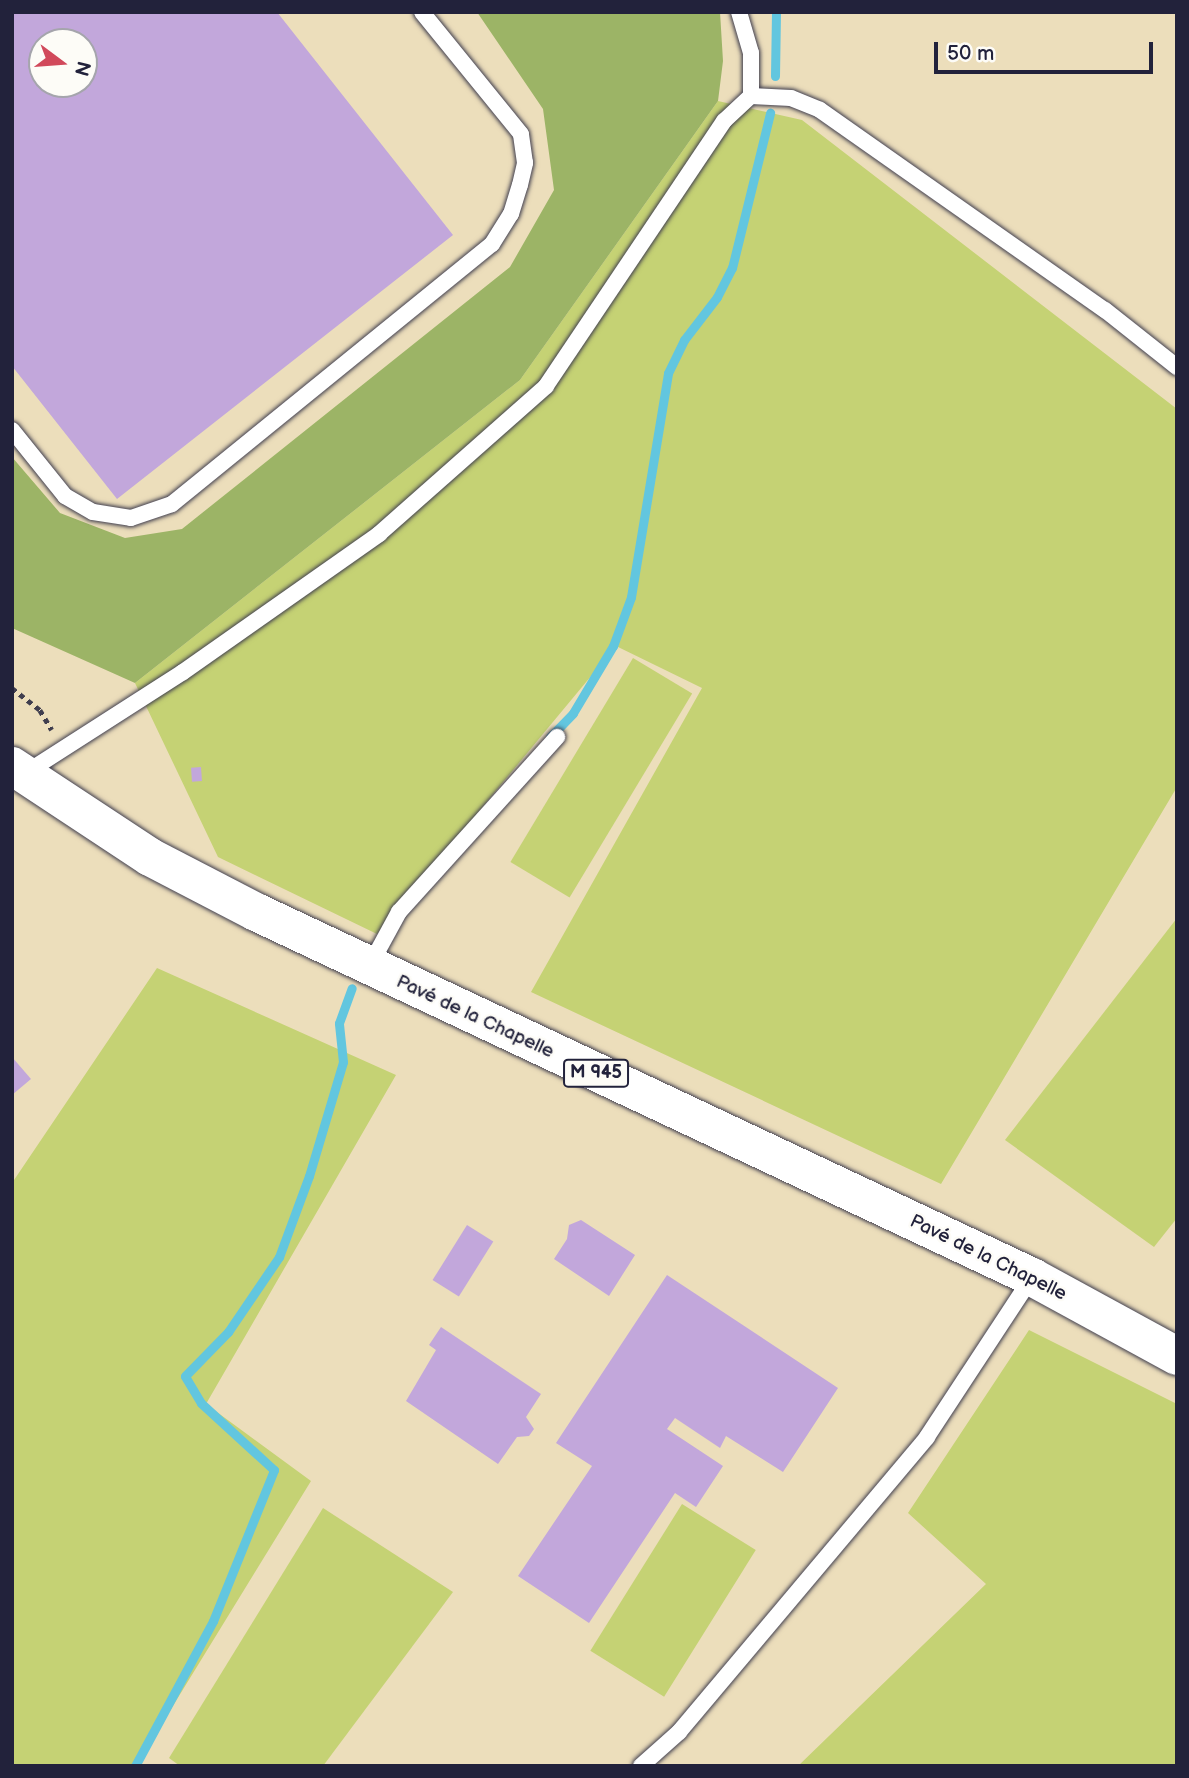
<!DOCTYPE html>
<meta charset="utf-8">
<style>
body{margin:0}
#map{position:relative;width:1189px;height:1778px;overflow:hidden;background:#ecdebb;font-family:"Balsamiq Sans",sans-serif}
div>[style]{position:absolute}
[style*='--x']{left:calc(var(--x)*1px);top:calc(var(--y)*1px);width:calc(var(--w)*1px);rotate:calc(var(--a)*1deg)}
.green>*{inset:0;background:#c5d274;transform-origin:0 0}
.forest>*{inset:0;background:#9cb466}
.stream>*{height:9px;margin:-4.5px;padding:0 4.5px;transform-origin:4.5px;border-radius:4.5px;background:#62c6df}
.building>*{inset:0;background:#c2a7db;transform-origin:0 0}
.path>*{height:4.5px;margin-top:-2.25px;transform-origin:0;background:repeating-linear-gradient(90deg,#403e4e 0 5px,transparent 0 10px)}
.roads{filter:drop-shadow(0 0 2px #403e4e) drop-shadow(0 0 2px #403e4e)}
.lane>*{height:16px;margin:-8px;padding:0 8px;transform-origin:8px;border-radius:8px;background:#fff}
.primary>*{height:38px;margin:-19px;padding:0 19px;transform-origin:19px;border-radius:19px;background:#fff}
span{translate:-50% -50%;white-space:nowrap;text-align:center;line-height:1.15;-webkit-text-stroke:5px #fdfcf7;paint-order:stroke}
.shield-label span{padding:2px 5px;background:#fdfcf7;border:2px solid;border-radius:5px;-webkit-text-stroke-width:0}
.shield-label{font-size:18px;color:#22223b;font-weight:700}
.street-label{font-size:19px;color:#22223b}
.frame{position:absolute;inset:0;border:14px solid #22223b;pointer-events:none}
.north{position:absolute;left:28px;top:28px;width:70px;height:70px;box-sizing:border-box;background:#fdfcf7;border:2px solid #a5a5ac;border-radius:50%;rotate:106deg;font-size:19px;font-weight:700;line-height:28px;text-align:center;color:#22223b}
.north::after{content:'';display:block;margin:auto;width:24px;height:32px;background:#d1495b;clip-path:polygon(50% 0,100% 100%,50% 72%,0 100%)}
.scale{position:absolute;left:934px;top:42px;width:219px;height:32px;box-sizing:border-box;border:4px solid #22223b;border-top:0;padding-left:9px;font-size:21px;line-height:24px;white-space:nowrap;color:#22223b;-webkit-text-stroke:5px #fdfcf7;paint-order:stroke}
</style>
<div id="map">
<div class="green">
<div style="clip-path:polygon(718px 101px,802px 120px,1177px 409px,1177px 787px,941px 1184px,531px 992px,702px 688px,616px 646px,377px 934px,218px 857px,135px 683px,520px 380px)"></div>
<div style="left:633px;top:658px;width:69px;height:238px;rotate:31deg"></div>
<div style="clip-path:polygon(1177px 918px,1177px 1218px,1154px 1247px,1005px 1140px)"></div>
<div style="clip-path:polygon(157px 968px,396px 1075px,206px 1404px,311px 1481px,136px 1766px,12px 1766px,12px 1183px)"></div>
<div style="clip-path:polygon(1029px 1330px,1177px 1404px,1177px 1766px,798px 1766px,986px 1584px,908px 1513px)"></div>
<div style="left:682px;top:1504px;width:87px;height:173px;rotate:32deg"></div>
<div style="clip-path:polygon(323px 1508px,453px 1592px,323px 1766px,180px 1766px,169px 1758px)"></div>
</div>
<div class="forest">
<div style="clip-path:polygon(477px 12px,720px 12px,723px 61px,718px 101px,520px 380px,135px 683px,12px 628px,12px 457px,60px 513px,125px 538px,182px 529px,510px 267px,554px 190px,543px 109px)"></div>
</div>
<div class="stream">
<div style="--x:775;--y:76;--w:64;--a:-89.1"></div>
<div style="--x:550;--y:737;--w:33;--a:-46"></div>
<div style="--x:573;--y:713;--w:78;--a:-59.2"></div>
<div style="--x:613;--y:646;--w:52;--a:-69.8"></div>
<div style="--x:631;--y:597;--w:227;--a:-80.6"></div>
<div style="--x:668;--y:373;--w:37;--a:-64"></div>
<div style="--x:684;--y:340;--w:54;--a:-52.5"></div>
<div style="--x:717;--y:297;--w:33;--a:-63"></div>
<div style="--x:732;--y:268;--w:160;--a:-76.2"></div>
<div style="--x:135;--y:1766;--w:165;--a:-61.7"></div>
<div style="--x:213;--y:1621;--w:163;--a:-68"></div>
<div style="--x:274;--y:1470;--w:99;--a:-137.5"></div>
<div style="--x:201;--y:1403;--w:31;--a:-121"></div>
<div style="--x:185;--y:1376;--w:62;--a:-45.7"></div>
<div style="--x:228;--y:1332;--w:91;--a:-55.8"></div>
<div style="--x:279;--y:1257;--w:86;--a:-69.7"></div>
<div style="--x:309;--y:1176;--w:119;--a:-73.4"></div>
<div style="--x:343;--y:1062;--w:39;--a:-96"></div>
<div style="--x:339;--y:1023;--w:37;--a:-70"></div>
</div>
<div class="building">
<div style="clip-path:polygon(evenodd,12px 12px,277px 12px,453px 235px,117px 499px,12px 366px,12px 12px,42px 42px,84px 42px,84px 84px,42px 84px,42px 42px)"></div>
<div style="left:201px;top:767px;width:14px;height:10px;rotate:86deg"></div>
<div style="clip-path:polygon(12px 1057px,31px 1079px,12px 1095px)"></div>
<div style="clip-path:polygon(581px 1220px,635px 1255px,609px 1296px,554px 1259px,567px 1239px,569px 1225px)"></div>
<div style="left:467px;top:1225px;width:31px;height:65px;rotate:32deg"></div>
<div style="clip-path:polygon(667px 1275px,838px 1388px,783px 1472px,726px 1436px,720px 1448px,675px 1418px,667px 1429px,723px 1466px,696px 1507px,675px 1493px,589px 1623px,518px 1576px,592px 1466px,556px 1443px)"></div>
<div style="clip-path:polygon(441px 1327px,541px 1394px,526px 1417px,534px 1429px,529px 1436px,517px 1437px,498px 1464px,406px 1401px,436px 1350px,429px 1345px)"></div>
</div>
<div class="path">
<div style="--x:12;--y:688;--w:36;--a:38"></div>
<div style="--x:40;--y:710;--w:23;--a:59"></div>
</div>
<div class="roads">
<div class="lane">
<div style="--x:739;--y:12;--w:43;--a:73.7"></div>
<div style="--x:751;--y:53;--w:43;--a:90"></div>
<div style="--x:12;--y:430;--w:85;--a:51.2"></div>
<div style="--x:65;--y:496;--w:32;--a:30"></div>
<div style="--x:93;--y:512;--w:38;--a:9"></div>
<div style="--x:131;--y:518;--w:43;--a:-18.9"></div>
<div style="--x:172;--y:504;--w:412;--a:-39.1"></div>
<div style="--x:492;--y:244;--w:36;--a:-58"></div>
<div style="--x:511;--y:214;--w:30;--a:-73"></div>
<div style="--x:520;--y:185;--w:23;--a:-77"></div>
<div style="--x:525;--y:163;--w:29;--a:-98"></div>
<div style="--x:521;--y:134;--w:157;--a:-129.1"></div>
<div style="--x:24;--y:774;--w:189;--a:-32.7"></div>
<div style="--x:183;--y:672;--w:240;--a:-35.1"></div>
<div style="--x:379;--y:534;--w:223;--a:-41.5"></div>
<div style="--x:546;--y:386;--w:319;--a:-56.1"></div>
<div style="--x:724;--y:121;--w:37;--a:-43"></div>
<div style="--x:751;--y:96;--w:40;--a:2.9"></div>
<div style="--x:791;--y:98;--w:31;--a:22"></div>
<div style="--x:820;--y:110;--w:348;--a:35.1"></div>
<div style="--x:1105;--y:310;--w:92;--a:38.4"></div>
<div style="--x:369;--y:967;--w:63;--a:-61.4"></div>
<div style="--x:399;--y:912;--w:236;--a:-47.9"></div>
<div style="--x:641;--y:1766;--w:51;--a:-41.8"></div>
<div style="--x:679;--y:1732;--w:385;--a:-49.9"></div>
<div style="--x:927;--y:1437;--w:191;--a:-56.7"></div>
</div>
<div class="primary">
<div style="--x:12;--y:766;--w:165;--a:33.4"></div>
<div style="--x:150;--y:857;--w:119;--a:27.4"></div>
<div style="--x:256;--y:912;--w:858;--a:25.19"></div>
<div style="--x:1032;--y:1277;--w:165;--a:28.6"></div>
</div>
</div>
<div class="shield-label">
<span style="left:596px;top:1073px">M 945</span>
</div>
<div class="street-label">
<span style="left:475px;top:1017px;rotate:25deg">Pavé de la Chapelle</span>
<span style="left:988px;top:1258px;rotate:26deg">Pavé de la Chapelle</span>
</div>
<div class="frame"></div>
<div class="north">N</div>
<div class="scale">50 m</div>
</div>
